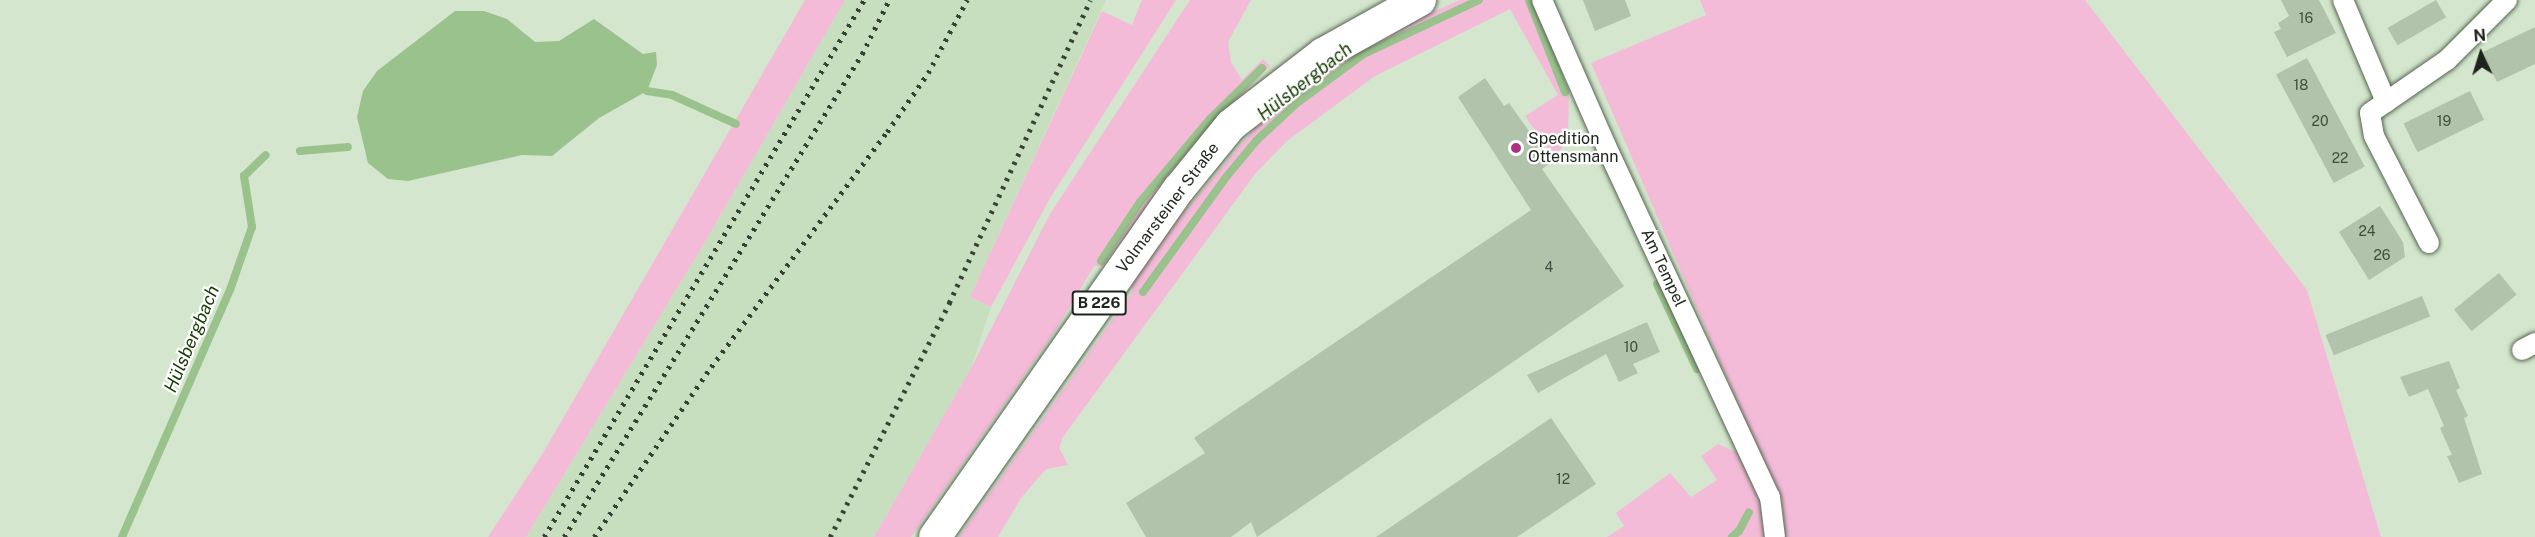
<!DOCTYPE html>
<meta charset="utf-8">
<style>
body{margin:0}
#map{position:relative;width:2535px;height:537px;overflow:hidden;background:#d4e6cd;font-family:"Public Sans",sans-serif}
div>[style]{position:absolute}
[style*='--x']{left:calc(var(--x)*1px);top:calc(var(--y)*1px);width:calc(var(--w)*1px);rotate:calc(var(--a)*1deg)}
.built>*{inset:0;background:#c7dfbf}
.green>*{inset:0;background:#f4bbd8}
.water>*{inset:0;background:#9ac28d}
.stream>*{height:8px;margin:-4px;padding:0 4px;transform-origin:4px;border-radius:4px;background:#9ac28d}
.building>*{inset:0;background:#b1c3ab;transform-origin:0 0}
.roads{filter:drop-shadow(0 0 2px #556650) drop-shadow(0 0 2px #556650)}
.street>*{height:20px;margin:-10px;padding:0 10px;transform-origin:10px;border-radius:10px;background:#fff}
.primary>*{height:32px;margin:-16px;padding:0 16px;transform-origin:16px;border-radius:16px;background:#fff}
.rail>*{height:4.5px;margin-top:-2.25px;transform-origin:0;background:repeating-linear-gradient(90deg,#374034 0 3px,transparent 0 9px)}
.dots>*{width:16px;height:16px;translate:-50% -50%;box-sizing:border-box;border:3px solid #fff;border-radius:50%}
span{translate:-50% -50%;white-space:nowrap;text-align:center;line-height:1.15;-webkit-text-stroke:4.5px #fff;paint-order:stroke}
.number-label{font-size:14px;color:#424c3f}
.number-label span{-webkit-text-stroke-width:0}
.shield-label span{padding:2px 4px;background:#fff;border:2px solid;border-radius:4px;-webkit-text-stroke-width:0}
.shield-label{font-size:15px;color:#1d241b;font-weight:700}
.poi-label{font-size:16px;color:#1d241b}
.left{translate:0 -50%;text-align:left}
.street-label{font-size:16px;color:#1d241b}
.water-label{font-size:18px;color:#153a03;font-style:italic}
.north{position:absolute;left:2451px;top:24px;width:60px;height:60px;-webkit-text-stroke:4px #fff;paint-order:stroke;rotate:356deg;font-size:16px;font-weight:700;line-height:24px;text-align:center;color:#1d241b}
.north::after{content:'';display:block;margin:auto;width:21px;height:27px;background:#1d241b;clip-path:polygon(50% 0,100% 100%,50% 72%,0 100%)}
</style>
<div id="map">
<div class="built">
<div style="clip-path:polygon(845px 0,1106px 0,970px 297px,991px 307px,971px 368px,874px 537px,526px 537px,705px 242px)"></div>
</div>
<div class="green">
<div style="clip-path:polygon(805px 0,845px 0,705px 242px,526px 537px,488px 537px,543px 453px)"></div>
<div style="clip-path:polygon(1142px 0,1176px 0,1049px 200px,991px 307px,970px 297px,1102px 11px,1132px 25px)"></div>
<div style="clip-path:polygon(1190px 0,1251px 0,1228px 42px,1231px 62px,1242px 80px,1263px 59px,1270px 66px,1222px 116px,1212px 120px,1103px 266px,1094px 266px,1055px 331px,911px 537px,874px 537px,971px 368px,1050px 214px)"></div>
<div style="clip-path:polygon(1460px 0,1532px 0,1569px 91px,1568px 138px,1555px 159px,1525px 116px,1558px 95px,1510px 9px,1375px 76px,1287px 141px,1255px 174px,1063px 437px,1059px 448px,1068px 465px,1046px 469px,1021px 498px,998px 537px,959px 537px,1133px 291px,1131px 285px,1179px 218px,1259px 123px,1335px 63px,1377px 36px)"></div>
<div style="clip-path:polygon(1700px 0,2085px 0,2307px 290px,2381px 537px,1780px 537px,1783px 508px,1591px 63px,1706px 15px)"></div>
<div style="clip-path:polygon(1718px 444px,1742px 455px,1763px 498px,1767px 537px,1607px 537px,1624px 526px,1616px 513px,1670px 473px,1691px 497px,1717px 480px,1701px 456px)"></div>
</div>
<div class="water">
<div style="clip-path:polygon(455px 11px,484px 11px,507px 19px,535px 42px,559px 41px,594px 19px,643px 54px,656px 52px,657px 65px,647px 91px,599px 118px,552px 156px,522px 155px,408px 181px,388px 179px,368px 163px,357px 117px,363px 91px,377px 71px)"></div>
</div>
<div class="stream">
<div style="--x:1529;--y:0;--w:99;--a:68.6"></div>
<div style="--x:647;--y:91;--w:25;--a:9"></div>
<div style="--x:672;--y:95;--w:70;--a:24.4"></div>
<div style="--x:300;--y:151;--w:48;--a:-4.8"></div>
<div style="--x:1101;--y:261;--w:71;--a:-56.5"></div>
<div style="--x:1140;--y:202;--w:109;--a:-49.9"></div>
<div style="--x:1210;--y:119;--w:73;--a:-44.4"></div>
<div style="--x:1657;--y:284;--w:94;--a:64.8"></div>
<div style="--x:1143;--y:292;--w:143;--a:-54.1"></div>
<div style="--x:1227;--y:176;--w:47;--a:-50.2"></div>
<div style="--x:1257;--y:140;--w:54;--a:-42.8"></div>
<div style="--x:1297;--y:103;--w:81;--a:-36.4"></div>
<div style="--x:1362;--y:55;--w:129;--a:-25.2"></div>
<div style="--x:122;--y:537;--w:270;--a:-66.4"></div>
<div style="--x:230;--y:290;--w:67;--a:-70.8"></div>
<div style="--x:252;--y:227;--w:52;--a:-98.9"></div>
<div style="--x:244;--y:176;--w:30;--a:-44"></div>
<div style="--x:1732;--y:537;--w:9;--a:-41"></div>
<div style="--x:1739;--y:531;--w:21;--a:-62"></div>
</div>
<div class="building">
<div style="clip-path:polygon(1583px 0,1625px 0,1631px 16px,1595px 31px)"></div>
<div style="clip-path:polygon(2281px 0,2319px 0,2336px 33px,2287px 57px,2274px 32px,2281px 29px,2278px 23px,2289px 16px)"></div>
<div style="left:2436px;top:0;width:20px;height:56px;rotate:60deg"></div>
<div style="clip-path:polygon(2535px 27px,2535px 64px,2497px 82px,2483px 52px)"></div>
<div style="left:2307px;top:58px;width:123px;height:35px;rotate:62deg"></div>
<div style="clip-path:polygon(1485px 78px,1504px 106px,1509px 103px,1551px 162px,1542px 169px,1624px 286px,1257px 537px,1251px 522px,1231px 537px,1146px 537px,1126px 503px,1205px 453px,1194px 438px,1531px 210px,1458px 97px)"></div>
<div style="left:2470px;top:91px;width:32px;height:74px;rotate:64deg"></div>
<div style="clip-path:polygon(2380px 206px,2403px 242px,2405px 257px,2369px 280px,2339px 232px)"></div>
<div style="left:2499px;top:273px;width:28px;height:58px;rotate:51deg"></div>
<div style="left:2422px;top:296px;width:22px;height:104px;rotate:68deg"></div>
<div style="clip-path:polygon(1647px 322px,1660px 352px,1633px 364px,1638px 373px,1619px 382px,1606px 354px,1538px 393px,1527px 375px)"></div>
<div style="clip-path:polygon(2449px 361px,2460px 388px,2456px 390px,2468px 416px,2464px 418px,2482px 474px,2459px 483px,2447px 456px,2452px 455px,2440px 428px,2444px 426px,2428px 389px,2409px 397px,2400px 377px)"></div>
<div style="clip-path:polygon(1551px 418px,1596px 484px,1517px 537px,1376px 537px)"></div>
</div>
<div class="roads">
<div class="street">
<div style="--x:1542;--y:0;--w:159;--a:66.3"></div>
<div style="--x:1606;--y:146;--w:387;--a:65"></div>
<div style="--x:1770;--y:497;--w:40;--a:82.9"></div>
<div style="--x:2343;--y:0;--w:111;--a:67.1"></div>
<div style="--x:2429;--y:243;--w:120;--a:-117.2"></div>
<div style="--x:2374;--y:136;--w:23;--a:-100"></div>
<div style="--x:2370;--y:113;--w:93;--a:-34.5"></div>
<div style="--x:2447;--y:60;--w:85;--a:-45"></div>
<div style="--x:2522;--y:350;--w:15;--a:-28"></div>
</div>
<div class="primary">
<div style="--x:935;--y:537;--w:425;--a:-55"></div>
<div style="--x:1179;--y:189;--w:82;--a:-50.9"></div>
<div style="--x:1231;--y:125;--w:116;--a:-37.7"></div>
<div style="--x:1323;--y:54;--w:111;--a:-29.1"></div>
</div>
</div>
<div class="rail">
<div style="--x:544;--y:537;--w:625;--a:-59.21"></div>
<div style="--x:564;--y:537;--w:568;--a:-58.33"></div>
<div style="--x:862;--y:54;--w:60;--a:-63.4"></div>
<div style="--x:594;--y:537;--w:206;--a:-55.5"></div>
<div style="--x:711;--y:367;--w:294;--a:-53.2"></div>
<div style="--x:887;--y:132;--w:72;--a:-55.2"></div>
<div style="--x:928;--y:73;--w:83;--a:-61.9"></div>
<div style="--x:830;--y:537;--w:263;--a:-63"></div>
<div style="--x:949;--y:303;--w:334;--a:-65"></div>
</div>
<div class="dots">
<div style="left:1516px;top:148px;background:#ad2f7e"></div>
</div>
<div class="number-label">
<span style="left:2306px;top:18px">16</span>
<span style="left:2301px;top:85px">18</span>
<span style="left:2320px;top:121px">20</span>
<span style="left:2444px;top:121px">19</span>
<span style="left:2340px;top:158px">22</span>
<span style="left:2367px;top:231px">24</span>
<span style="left:2382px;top:255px">26</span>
<span style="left:1549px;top:267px">4</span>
<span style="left:1631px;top:347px">10</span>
<span style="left:1563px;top:479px">12</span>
</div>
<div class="shield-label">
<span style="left:1099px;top:303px">B 226</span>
</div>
<div class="poi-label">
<span class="left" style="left:1528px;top:148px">Spedition<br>Ottensmann</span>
</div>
<div class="street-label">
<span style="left:1168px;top:208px;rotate:-53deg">Volmarsteiner Straße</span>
<span style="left:1663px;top:268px;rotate:65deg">Am Tempel</span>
</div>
<div class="water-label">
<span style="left:1305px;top:82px;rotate:-38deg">Hülsbergbach</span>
<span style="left:192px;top:339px;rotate:-67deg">Hülsbergbach</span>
</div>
<div class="north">N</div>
</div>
